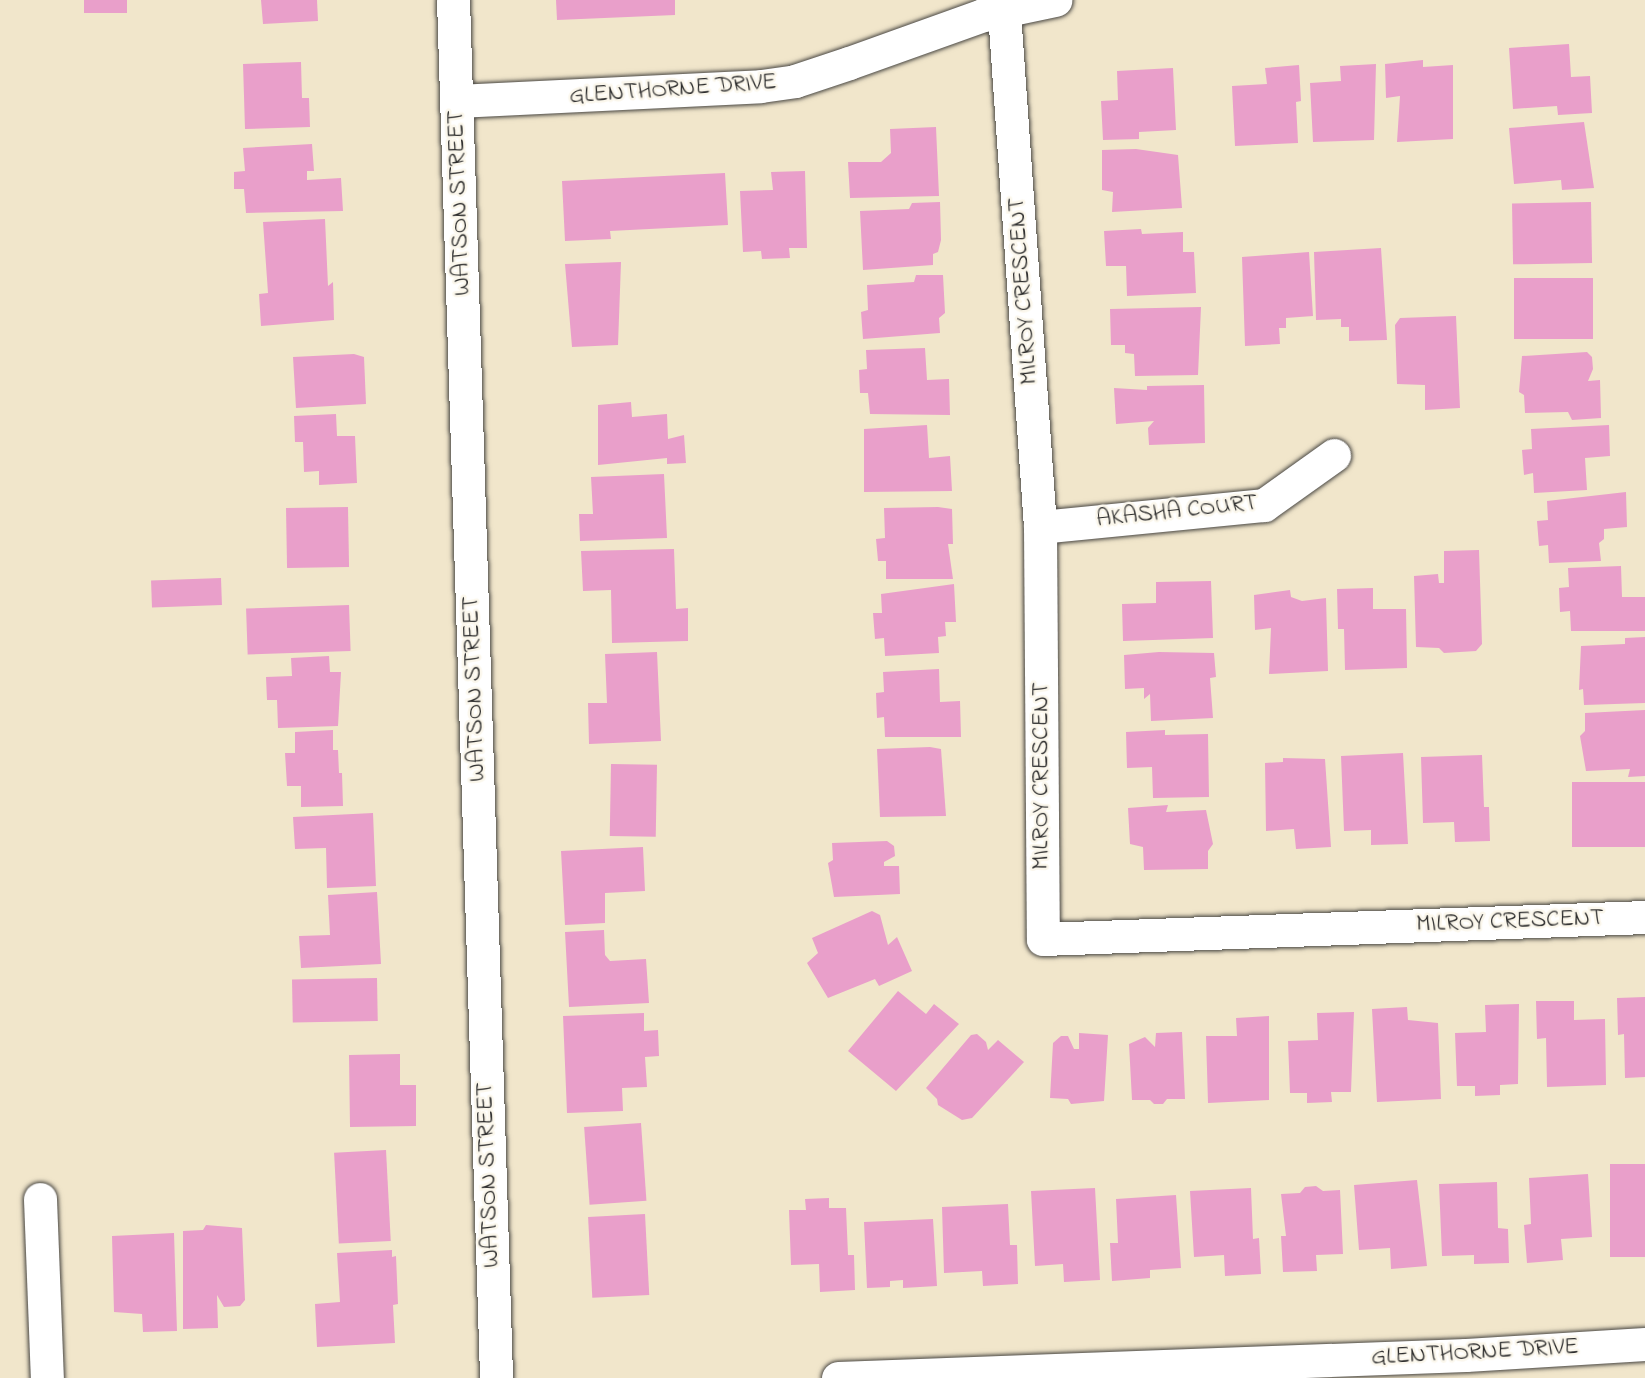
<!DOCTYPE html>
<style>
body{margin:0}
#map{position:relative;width:1645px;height:1378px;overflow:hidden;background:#f1e6cb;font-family:"Indie Flower",sans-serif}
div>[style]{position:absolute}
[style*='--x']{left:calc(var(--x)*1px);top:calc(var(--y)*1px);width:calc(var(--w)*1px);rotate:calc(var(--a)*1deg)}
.building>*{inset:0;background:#e99fca;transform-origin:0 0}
.roads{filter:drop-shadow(0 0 2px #494743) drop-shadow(0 0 2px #494743)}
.minor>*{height:33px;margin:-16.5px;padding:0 16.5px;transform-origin:16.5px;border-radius:16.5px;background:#fff}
span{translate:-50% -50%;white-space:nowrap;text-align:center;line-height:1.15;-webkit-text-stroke:5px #fbf7ec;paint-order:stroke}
.street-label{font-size:24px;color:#2b2b2b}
</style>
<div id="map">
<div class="building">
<div style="left:84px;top:0;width:43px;height:13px"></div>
<div style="clip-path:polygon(261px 0,317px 0,318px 21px,263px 24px)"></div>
<div style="clip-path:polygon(556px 0,675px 0,675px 15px,557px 20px)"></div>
<div style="clip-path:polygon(1569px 44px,1571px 77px,1590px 76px,1592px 113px,1558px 115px,1557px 106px,1513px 109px,1509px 48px)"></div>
<div style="clip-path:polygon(1423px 60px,1423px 67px,1453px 65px,1453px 139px,1397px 142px,1400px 96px,1386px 98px,1385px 64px)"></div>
<div style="clip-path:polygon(301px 62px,302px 98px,309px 98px,310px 127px,245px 129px,243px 64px)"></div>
<div style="clip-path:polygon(1376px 64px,1374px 140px,1313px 142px,1310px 83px,1341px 81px,1340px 66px)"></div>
<div style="clip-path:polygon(1299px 65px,1301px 101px,1296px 102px,1298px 143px,1235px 146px,1232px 86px,1267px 84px,1265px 68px)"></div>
<div style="clip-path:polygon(1173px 68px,1176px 130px,1139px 132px,1139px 139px,1103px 140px,1101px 101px,1118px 100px,1117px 71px)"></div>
<div style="clip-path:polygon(1584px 122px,1594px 188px,1562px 190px,1561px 180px,1514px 184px,1509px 128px)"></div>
<div style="clip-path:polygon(936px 127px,939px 196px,850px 198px,848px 162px,881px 162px,891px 153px,890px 129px)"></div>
<div style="clip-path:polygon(312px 144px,314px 171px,307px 171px,307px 180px,341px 178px,343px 211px,246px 213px,244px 189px,234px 189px,234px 172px,245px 171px,243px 148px)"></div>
<div style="clip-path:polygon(1136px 149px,1178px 155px,1182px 208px,1112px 212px,1113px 192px,1102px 190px,1102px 150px)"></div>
<div style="clip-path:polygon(805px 171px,807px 248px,789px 248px,790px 258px,762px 259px,761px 251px,743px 252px,740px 191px,773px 190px,771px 172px)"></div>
<div style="clip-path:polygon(725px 173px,728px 225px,610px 231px,611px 239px,565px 241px,562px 181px)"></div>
<div style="clip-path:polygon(940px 202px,941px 240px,938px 252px,933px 254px,933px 265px,863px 270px,860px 211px,909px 209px,912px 203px)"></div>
<div style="left:1591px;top:202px;width:61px;height:79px;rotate:89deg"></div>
<div style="clip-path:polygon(325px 219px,328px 286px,333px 282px,334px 320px,261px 326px,259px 294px,268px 293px,263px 222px)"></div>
<div style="clip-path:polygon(1141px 229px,1142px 234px,1183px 232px,1183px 252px,1194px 252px,1196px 293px,1127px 296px,1126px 266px,1106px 266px,1104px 231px)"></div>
<div style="clip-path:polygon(1381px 248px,1387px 340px,1349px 341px,1349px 327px,1341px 327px,1341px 319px,1316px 320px,1314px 252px)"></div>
<div style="clip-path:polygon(1309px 252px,1313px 316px,1286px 318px,1286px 328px,1279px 328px,1280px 344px,1245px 346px,1242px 257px)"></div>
<div style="clip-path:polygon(621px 262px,618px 345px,572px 347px,565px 264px)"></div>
<div style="clip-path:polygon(916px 275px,943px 275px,945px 313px,939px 318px,940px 333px,863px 339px,861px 312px,868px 310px,867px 285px,914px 282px)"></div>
<div style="left:1593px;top:278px;width:61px;height:79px;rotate:90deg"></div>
<div style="clip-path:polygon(1201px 307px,1198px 375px,1135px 376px,1134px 354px,1125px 353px,1125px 345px,1111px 345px,1110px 309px)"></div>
<div style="clip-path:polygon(1456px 316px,1460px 408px,1425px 410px,1425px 385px,1397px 384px,1395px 325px,1400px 318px)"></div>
<div style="clip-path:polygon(925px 348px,927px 380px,949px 379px,950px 415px,870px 414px,868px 393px,860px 393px,859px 370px,867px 369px,866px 350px)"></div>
<div style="clip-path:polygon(1587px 352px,1592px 357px,1593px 369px,1588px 381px,1600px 380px,1601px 418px,1572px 420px,1568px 412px,1525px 413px,1524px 395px,1519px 392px,1522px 356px)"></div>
<div style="clip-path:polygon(354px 354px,364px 357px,366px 404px,296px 408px,293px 357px)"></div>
<div style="clip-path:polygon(1204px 385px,1205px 443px,1149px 445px,1148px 428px,1154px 421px,1116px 424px,1114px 388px,1147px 390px,1147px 386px)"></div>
<div style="clip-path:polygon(631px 402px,632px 417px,667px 414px,668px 439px,684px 435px,686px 463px,667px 464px,667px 458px,598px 465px,598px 405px)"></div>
<div style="clip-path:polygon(336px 414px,337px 436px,355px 436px,357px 483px,319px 485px,319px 471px,304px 472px,303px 442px,295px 442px,294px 416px)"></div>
<div style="clip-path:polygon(927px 425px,929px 458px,950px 456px,952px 491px,864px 492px,864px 429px)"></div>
<div style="clip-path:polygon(1609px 425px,1610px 456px,1585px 458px,1587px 490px,1534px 493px,1533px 473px,1524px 475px,1522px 450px,1532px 449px,1531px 429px)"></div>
<div style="clip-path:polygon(664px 474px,667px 538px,580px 541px,579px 514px,593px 514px,591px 477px)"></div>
<div style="clip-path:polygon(1626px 492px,1627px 527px,1604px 529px,1604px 539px,1599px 543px,1601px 561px,1549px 563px,1548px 545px,1539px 546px,1537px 521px,1548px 520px,1547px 501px)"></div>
<div style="left:348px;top:507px;width:60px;height:62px;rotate:89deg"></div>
<div style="clip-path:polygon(938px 507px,952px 509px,953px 544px,948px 544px,953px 579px,886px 579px,886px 561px,878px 561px,876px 539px,885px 538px,884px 508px)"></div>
<div style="clip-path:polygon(674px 549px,676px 609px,688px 608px,688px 641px,612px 643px,611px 590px,583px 591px,581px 551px)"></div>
<div style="clip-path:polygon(1479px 550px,1482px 644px,1476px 651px,1444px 653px,1439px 648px,1416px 647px,1414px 576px,1438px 574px,1439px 583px,1444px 583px,1444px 551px)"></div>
<div style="clip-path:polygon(1621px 566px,1622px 597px,1645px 597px,1645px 631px,1571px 631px,1570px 611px,1560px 612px,1559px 588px,1569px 587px,1568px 568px)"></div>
<div style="left:221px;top:578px;width:27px;height:70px;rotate:88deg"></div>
<div style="clip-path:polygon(1211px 581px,1213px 638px,1123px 641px,1122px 604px,1156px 603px,1156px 582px)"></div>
<div style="clip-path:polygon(954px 584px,956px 622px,945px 622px,946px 636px,938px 637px,939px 653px,885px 656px,884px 638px,875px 639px,873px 613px,882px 613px,881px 594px)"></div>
<div style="clip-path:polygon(1373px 588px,1373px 609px,1406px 609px,1407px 668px,1345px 670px,1344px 629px,1338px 629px,1337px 589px)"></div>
<div style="clip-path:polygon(1290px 590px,1291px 597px,1302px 601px,1326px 598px,1328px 671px,1269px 674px,1271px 628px,1255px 630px,1254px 595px)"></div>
<div style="left:349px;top:605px;width:46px;height:103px;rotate:88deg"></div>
<div style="clip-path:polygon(1645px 637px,1645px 703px,1584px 705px,1583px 689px,1579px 690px,1581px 646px,1625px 644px,1625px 638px)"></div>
<div style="clip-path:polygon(657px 652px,661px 741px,589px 744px,588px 703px,607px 703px,605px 654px)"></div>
<div style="clip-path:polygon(1159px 652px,1214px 653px,1216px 677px,1210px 678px,1213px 718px,1151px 721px,1150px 694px,1144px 699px,1144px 688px,1125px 689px,1124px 655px)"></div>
<div style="clip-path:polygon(329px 656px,330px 672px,341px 672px,338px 726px,278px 728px,277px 700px,267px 700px,266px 677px,292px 676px,291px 658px)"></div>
<div style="clip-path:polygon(939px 669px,940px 702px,960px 701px,961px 737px,885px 737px,884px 717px,877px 718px,876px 693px,884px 692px,883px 672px)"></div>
<div style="clip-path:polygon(1645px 710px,1645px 776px,1628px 777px,1630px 769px,1586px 771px,1580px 736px,1585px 731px,1585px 713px)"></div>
<div style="clip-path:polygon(333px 730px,333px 750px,338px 750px,339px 773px,342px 773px,343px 806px,301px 807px,301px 786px,287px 786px,285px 753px,295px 753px,295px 732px)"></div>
<div style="clip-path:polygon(1165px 730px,1165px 735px,1208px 734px,1209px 797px,1153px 798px,1152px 767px,1127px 768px,1126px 732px)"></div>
<div style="clip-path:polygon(930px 747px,941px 749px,946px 816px,880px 817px,877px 749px)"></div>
<div style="clip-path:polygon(1403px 753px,1408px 844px,1371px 845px,1371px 830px,1344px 831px,1341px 756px)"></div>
<div style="clip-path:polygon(1482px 755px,1484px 807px,1489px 807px,1490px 841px,1455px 842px,1454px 822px,1423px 823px,1421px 757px)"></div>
<div style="clip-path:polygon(1283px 758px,1325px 759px,1331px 847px,1296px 849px,1294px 829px,1266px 831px,1265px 763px,1283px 762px)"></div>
<div style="left:611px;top:764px;width:46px;height:72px;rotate:1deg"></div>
<div style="left:1645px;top:782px;width:65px;height:73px;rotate:90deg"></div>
<div style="clip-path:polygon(1168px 805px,1166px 812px,1206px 810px,1213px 844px,1208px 851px,1208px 869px,1144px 870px,1143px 847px,1130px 844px,1128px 808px)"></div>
<div style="clip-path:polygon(373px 813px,376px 886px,327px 888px,326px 848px,295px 849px,293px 817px)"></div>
<div style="clip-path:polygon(887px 841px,894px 846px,895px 856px,884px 862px,884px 866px,899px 866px,900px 894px,834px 897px,828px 863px,833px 860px,832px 843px)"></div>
<div style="clip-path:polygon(643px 847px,645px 891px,605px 893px,605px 923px,565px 925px,561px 851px)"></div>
<div style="clip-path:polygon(377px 892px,381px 964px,301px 968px,299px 936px,330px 935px,328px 895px)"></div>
<div style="clip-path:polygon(872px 911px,880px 915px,888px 945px,897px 937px,912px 971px,879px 986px,875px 979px,828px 998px,807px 963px,818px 953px,812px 938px)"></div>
<div style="clip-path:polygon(604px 930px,605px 955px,610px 961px,646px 959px,649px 1003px,569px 1007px,565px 932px)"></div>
<div style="left:377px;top:978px;width:43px;height:85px;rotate:89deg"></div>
<div style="clip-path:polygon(898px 991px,926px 1014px,934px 1004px,959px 1024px,896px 1091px,848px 1051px)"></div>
<div style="clip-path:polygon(1645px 997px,1645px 1077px,1625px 1078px,1624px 1034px,1618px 1035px,1617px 998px)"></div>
<div style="clip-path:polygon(1536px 1001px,1574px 1001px,1574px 1020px,1605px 1019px,1606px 1085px,1547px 1087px,1546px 1038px,1537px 1039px)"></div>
<div style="clip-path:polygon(1519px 1004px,1518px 1084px,1500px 1085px,1500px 1095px,1475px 1096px,1475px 1086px,1457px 1086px,1455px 1033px,1486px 1032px,1485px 1005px)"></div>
<div style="clip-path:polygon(1407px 1007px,1408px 1020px,1438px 1023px,1441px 1099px,1377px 1102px,1372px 1009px)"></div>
<div style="clip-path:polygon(1354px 1012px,1351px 1092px,1331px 1092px,1332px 1102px,1307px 1103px,1307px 1093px,1290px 1093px,1288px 1041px,1318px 1040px,1317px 1013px)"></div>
<div style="clip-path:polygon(644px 1013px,644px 1031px,658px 1030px,659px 1056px,645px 1057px,647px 1087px,622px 1088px,623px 1111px,567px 1113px,563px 1016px)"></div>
<div style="clip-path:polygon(1269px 1016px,1269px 1100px,1208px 1103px,1206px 1036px,1237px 1036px,1236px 1018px)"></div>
<div style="clip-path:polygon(1182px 1032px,1185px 1099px,1167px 1099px,1163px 1104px,1154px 1104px,1150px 1100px,1132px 1100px,1129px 1044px,1145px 1037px,1155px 1047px,1156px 1033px)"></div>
<div style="clip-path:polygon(1079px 1033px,1108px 1035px,1104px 1101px,1071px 1104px,1068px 1099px,1050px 1098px,1053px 1043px,1061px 1036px,1068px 1036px,1074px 1049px,1079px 1049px)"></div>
<div style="clip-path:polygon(977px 1034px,986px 1042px,988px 1050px,998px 1040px,1024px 1062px,972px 1118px,962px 1120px,938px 1105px,937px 1099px,926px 1088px,971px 1035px)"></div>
<div style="clip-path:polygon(400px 1054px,400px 1085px,416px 1085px,416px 1126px,350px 1127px,349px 1055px)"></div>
<div style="left:641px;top:1123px;width:78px;height:57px;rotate:86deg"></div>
<div style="left:386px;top:1150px;width:91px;height:52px;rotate:87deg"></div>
<div style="left:1645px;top:1164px;width:93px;height:35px;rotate:90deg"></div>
<div style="clip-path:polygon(1588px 1174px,1592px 1237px,1561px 1239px,1563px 1260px,1527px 1263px,1524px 1225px,1531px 1224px,1529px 1178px)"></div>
<div style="clip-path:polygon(1417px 1180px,1427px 1266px,1391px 1269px,1390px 1248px,1359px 1250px,1354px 1185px)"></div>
<div style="clip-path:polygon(1497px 1182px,1498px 1228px,1508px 1229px,1509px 1263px,1474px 1264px,1474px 1255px,1442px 1256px,1439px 1184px)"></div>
<div style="clip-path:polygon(1316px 1186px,1323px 1191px,1340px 1190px,1343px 1254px,1316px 1255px,1317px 1271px,1283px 1272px,1281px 1236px,1286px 1236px,1281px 1194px,1300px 1193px,1305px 1187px)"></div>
<div style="clip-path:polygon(1095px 1188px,1100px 1280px,1064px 1282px,1063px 1264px,1035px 1266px,1031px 1191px)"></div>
<div style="clip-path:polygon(1251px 1188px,1253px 1239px,1259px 1238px,1261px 1274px,1225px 1276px,1224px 1255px,1194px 1257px,1190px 1191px)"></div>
<div style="clip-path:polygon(1176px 1195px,1181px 1268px,1150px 1270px,1150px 1278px,1112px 1281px,1110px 1243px,1118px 1243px,1116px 1199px)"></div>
<div style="clip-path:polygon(829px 1198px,829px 1208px,846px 1208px,848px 1255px,854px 1255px,855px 1290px,820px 1292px,819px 1264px,791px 1265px,789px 1210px,806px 1210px,805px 1199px)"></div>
<div style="clip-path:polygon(1008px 1204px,1010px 1245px,1017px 1245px,1018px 1284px,983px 1286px,982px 1271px,944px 1273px,942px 1207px)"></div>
<div style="left:645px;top:1214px;width:81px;height:57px;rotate:87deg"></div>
<div style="clip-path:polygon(933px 1219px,937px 1286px,903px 1288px,903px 1280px,890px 1281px,890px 1287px,867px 1288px,864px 1222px)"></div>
<div style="clip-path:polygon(206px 1225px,242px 1228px,245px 1300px,240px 1306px,224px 1307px,217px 1295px,218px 1328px,183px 1329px,183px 1231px,203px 1230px)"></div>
<div style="clip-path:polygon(174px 1233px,177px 1331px,143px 1332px,142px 1314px,114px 1312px,112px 1236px)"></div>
<div style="clip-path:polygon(392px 1250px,392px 1257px,396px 1256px,398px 1304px,393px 1305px,395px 1343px,317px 1347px,315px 1304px,340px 1302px,337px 1253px)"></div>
</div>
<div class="roads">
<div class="minor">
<div style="--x:453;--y:0;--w:1379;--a:88.21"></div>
<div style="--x:1004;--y:12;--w:516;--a:86"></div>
<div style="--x:1040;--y:527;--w:412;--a:89.6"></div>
<div style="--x:1043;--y:939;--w:602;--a:-2.09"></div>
<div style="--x:457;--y:101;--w:304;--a:-2.8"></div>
<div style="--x:761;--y:86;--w:34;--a:-8"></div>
<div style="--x:795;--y:81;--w:57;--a:-18.4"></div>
<div style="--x:849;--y:63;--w:142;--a:-19.7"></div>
<div style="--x:983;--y:15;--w:74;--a:-11.8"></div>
<div style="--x:1040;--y:527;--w:225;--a:-5.6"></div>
<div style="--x:1264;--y:505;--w:86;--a:-35.5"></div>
<div style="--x:40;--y:1199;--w:179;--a:87.8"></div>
<div style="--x:838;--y:1378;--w:628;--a:-2.1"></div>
<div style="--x:1466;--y:1355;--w:179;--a:-3.5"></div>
</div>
</div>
<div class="street-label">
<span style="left:673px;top:90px;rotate:-4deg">GLENTHORNE DRIVE</span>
<span style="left:460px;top:203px;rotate:-92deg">WATSON STREET</span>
<span style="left:1024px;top:291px;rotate:-94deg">MILROY CRESCENT</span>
<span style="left:1177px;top:512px;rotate:-6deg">AKASHA COURT</span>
<span style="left:475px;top:689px;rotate:-92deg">WATSON STREET</span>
<span style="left:1042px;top:776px;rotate:-90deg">MILROY CRESCENT</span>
<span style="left:1510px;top:922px;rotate:-2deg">MILROY CRESCENT</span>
<span style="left:489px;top:1175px;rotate:-92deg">WATSON STREET</span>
<span style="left:1475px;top:1353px;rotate:-3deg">GLENTHORNE DRIVE</span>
</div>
</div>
